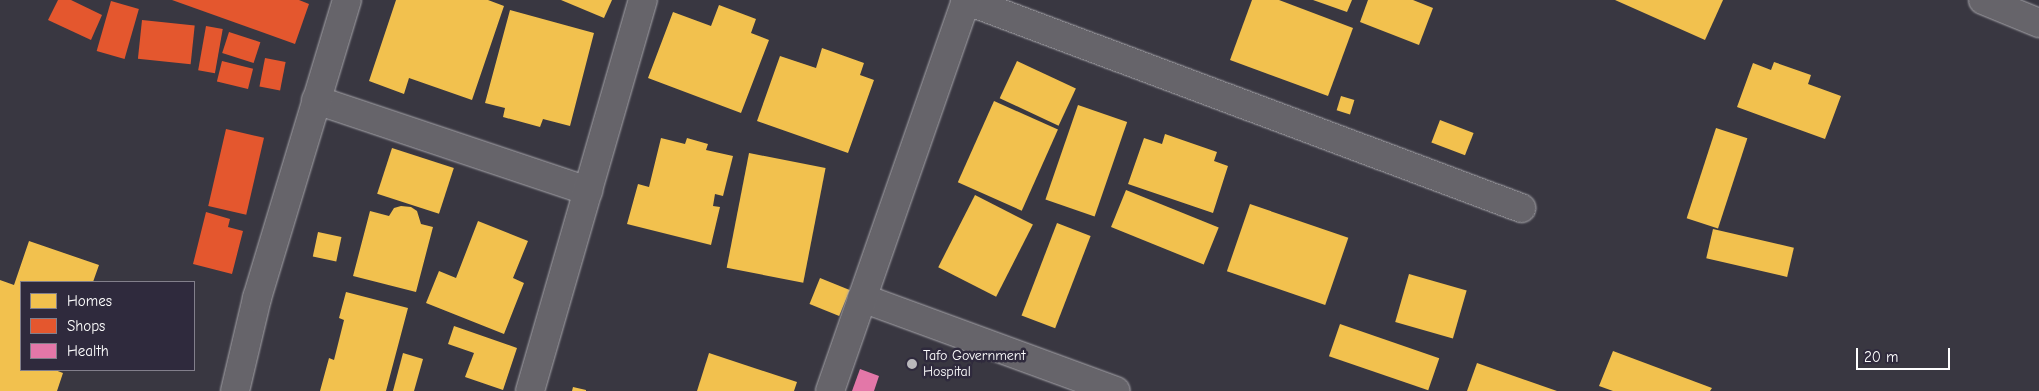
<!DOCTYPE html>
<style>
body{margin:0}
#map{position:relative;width:2039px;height:391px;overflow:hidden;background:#393741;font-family:"Comic Neue",sans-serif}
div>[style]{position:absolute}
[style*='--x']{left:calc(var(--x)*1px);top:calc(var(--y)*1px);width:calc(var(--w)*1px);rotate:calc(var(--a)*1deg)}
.homes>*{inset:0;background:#f2c14e;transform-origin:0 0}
.shops>*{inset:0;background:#e4572e;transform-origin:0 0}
.health>*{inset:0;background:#e377a8}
.roads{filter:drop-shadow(0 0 1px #a6a5aa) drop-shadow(0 0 1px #a6a5aa)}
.minor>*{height:28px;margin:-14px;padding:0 14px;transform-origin:14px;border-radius:14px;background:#66646a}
.dots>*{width:14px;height:14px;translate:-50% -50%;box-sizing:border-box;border:2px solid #2f2a3d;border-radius:50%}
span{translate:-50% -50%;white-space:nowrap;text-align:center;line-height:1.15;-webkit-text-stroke:5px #2f2a3d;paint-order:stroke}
.poi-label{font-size:14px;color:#fff}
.left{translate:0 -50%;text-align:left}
.legend{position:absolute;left:20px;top:281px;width:175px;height:90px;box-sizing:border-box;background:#2f2a3d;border:1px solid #827f8b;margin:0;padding:6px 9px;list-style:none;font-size:15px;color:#fff}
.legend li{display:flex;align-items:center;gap:10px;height:25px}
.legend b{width:25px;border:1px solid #827f8b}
.scale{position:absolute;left:1856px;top:348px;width:94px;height:22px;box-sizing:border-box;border:2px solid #fff;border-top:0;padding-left:6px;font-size:15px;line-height:18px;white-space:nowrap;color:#fff;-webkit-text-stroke:4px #2f2a3d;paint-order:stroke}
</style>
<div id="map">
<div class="homes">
<div style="clip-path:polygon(396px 0,488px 0,504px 6px,472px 100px,409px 78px,404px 94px,369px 81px)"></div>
<div style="clip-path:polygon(561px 0,612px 0,604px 18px)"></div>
<div style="clip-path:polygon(1252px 0,1279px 0,1353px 28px,1328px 96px,1230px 60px)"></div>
<div style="clip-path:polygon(1313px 0,1352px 0,1347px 12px)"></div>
<div style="clip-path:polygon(1368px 0,1413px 0,1433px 8px,1419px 45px,1360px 22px)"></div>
<div style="clip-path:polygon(1615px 0,1723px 0,1705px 40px)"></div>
<div style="clip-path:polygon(719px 5px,756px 19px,751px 33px,769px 40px,741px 113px,648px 78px,673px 12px,711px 26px)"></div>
<div style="clip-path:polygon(510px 10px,594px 33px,570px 126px,543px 119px,540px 127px,503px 117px,505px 108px,485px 103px)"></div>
<div style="clip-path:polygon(822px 48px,864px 63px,860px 75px,874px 80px,848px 153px,757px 121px,780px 56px,816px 68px)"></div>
<div style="left:1017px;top:61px;width:65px;height:41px;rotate:25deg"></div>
<div style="clip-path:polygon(1774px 62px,1811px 75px,1808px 84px,1841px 96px,1825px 139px,1737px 107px,1753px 63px,1771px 70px)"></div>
<div style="left:1341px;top:96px;width:14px;height:15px;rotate:17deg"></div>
<div style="left:994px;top:101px;width:70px;height:89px;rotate:24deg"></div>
<div style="left:1078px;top:105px;width:52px;height:100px;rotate:19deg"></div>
<div style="left:1440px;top:120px;width:36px;height:24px;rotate:21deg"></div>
<div style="left:1716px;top:128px;width:33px;height:95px;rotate:18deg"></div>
<div style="clip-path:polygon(1165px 134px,1217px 152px,1214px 161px,1228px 166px,1213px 213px,1128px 184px,1144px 138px,1162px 144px)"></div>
<div style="clip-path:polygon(661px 138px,685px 144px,687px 138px,708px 144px,706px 150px,733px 156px,723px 196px,715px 194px,713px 206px,720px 207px,711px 245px,627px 224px,638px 184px,649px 187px)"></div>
<div style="left:392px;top:148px;width:65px;height:48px;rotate:18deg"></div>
<div style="left:749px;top:153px;width:78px;height:117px;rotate:11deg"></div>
<div style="left:1126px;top:190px;width:100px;height:40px;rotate:22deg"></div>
<div style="left:975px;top:195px;width:65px;height:81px;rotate:27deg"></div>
<div style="left:1250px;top:204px;width:104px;height:71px;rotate:19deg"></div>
<div style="clip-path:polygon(401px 206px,411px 207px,417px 211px,421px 224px,433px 227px,416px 292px,353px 276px,370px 211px,389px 216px,394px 208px)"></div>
<div style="clip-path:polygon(478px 221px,528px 241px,513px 278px,524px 283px,504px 334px,426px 303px,439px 271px,456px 278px)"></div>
<div style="left:1057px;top:223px;width:36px;height:99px;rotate:21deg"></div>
<div style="left:1713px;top:229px;width:83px;height:30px;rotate:13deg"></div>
<div style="left:318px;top:232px;width:24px;height:25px;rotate:12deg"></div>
<div style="clip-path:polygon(29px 241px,99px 265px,93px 282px,21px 282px,21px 370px,55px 370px,63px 373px,57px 391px,0 391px,0 280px,14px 285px)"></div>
<div style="left:1409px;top:274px;width:60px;height:50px;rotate:16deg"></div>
<div style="left:820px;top:278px;width:32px;height:28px;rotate:22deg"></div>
<div style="clip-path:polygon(346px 292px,408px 308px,386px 391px,320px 391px,329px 358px,334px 360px,344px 320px,339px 318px)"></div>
<div style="left:1340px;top:324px;width:105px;height:34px;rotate:19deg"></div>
<div style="clip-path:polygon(454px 326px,517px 348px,503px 390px,465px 377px,474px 353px,448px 344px)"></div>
<div style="clip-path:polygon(1613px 351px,1712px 388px,1710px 391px,1613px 391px,1599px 386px)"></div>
<div style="clip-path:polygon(403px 353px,423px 359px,414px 391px,393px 391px)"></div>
<div style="clip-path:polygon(709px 353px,797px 382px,794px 391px,697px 391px)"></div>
<div style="clip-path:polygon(1477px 363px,1557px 391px,1467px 391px)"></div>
<div style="clip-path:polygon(573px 387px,586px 390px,586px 391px,572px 391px)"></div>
</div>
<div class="shops">
<div style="clip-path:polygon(58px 0,71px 0,102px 15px,91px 40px,48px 20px)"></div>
<div style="clip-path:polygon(172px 0,299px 0,309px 4px,295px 44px)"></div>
<div style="left:111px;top:1px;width:29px;height:52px;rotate:16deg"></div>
<div style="left:142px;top:20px;width:53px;height:39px;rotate:6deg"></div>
<div style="left:206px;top:26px;width:17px;height:45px;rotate:10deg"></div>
<div style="left:229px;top:32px;width:33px;height:22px;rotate:18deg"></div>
<div style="left:265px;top:58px;width:21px;height:29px;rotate:11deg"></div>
<div style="left:222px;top:61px;width:32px;height:21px;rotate:14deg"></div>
<div style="left:226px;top:129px;width:39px;height:79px;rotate:13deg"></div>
<div style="clip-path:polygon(206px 212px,230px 219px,228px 227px,243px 231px,232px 274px,193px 264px)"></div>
</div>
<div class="health">
<div style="clip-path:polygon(860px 369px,879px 376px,874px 391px,852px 391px)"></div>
</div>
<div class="roads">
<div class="minor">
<div style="--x:965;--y:0;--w:594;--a:20.51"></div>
<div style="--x:1983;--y:0;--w:61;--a:22.3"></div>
<div style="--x:316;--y:100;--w:287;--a:18.5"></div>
<div style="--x:862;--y:298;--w:270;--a:20.1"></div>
<div style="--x:235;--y:391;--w:96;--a:-76.7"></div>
<div style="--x:257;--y:298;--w:311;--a:-73.2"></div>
<div style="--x:530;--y:391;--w:407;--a:-73.9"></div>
<div style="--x:830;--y:391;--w:414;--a:-70.8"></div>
</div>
</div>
<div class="dots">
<div style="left:912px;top:364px;background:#bab9bc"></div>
</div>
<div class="poi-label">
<span class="left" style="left:923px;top:364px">Tafo Government<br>Hospital</span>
</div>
<ul class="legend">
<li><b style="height:14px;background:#f2c14e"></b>Homes</li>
<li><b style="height:14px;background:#e4572e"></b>Shops</li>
<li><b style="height:14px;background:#e377a8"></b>Health</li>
</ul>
<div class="scale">20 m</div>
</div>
